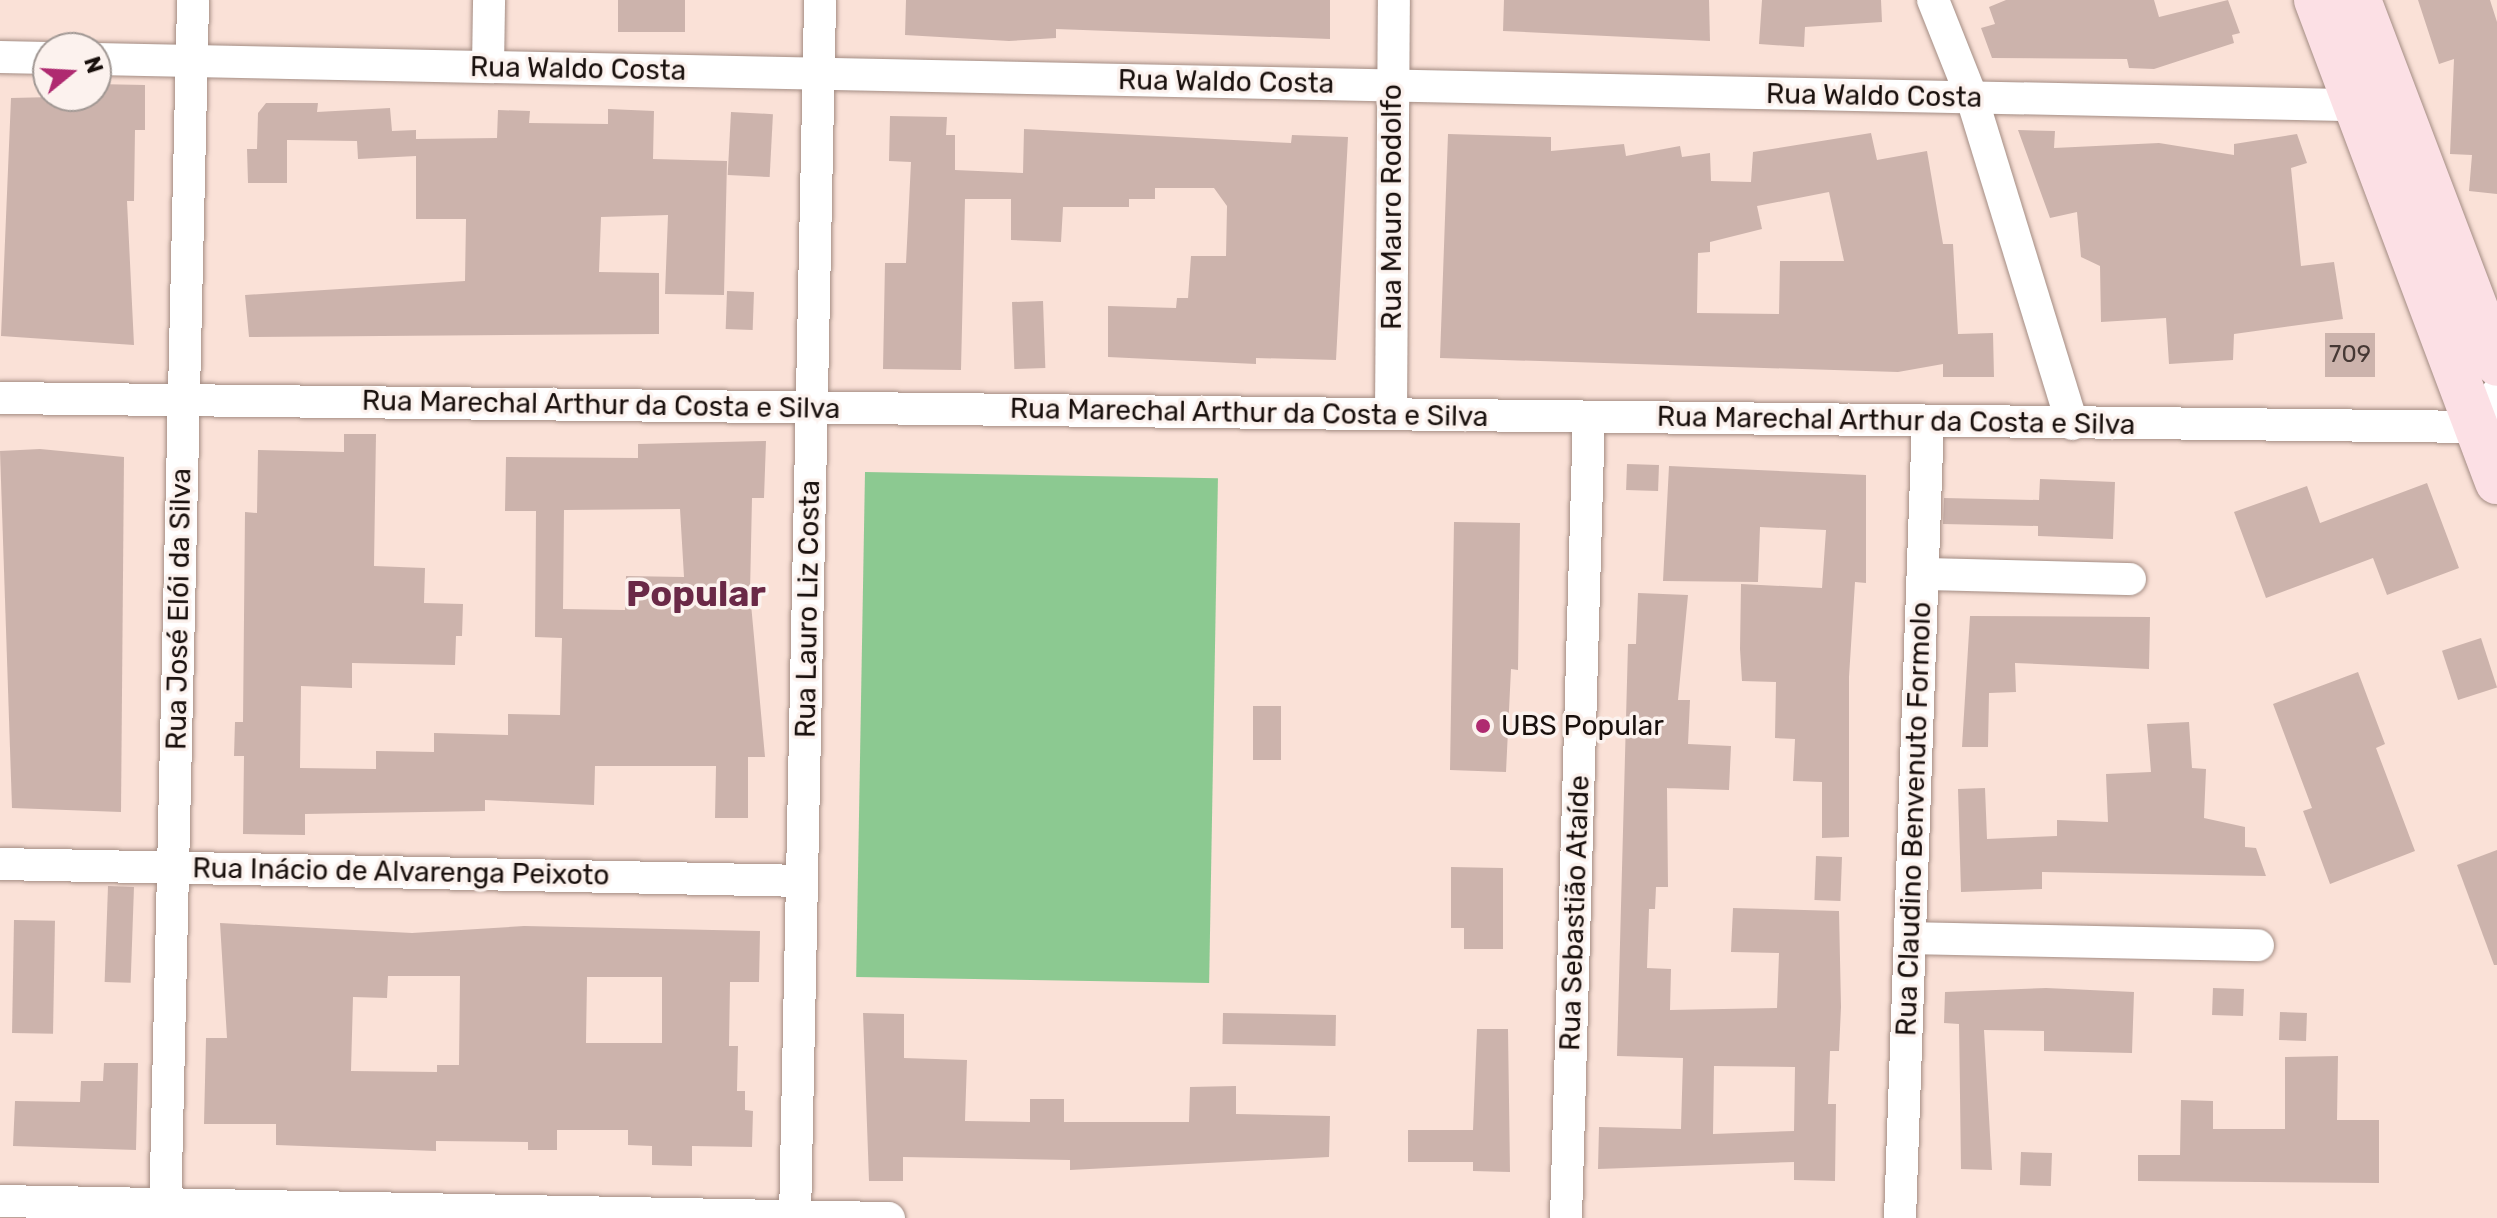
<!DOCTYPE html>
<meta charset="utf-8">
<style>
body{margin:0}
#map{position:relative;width:2497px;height:1218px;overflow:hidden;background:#fae1d7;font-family:Rubik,sans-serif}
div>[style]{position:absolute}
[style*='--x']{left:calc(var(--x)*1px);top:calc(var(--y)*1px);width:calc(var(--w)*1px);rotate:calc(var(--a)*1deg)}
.green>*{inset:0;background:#8cc991;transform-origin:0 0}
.building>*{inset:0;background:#ccb3ac;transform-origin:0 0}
.roads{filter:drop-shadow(0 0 2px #a38c83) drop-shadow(0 0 2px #a38c83)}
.street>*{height:32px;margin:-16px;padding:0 16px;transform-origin:16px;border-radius:16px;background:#fff}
.secondary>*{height:44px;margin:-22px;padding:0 22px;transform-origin:22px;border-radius:22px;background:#fce0e5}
.dots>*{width:22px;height:22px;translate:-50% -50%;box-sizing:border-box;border:4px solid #fcf2ee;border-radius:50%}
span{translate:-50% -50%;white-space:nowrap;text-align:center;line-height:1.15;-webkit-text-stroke:7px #fcf2ee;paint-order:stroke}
.number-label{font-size:24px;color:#463935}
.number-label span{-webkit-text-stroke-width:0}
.street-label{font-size:28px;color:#19100d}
.poi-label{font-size:28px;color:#19100d}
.left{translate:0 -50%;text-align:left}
.district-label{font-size:36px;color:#6a2947;font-weight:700}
.north{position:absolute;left:32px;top:32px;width:80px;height:80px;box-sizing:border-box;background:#fcf2ee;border:2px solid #a19894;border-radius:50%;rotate:72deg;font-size:22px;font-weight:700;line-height:32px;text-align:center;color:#19100d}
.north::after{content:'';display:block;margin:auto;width:28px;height:36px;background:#af2a70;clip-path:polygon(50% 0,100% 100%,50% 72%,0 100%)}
</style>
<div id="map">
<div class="green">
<div style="left:865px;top:472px;width:353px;height:505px;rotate:1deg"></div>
</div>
<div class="building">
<div style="left:618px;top:0;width:67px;height:32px"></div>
<div style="clip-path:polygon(906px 0,1330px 0,1330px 39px,1056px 29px,1056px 38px,1009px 41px,905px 35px)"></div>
<div style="clip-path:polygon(1504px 0,1709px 0,1710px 41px,1503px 31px)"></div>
<div style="clip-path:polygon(1762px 0,1881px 0,1882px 22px,1805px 27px,1804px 47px,1759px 44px)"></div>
<div style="clip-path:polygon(2006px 0,2154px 0,2159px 17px,2228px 0,2240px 33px,2232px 35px,2234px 43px,2154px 69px,2129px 68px,2127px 59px,1992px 58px,1981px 28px,1995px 24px,1989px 7px)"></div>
<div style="clip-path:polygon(2418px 0,2490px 0,2497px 22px,2497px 194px,2469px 191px,2472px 155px,2450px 154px,2454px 59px,2439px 64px)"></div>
<div style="clip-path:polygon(96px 84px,145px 85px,145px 130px,135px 130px,134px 201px,127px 201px,134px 345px,1px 336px,11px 98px,96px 96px)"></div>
<div style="clip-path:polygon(266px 103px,318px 103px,317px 112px,390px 108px,392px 131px,416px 130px,416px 156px,358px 159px,357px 141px,287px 140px,287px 183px,248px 183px,247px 149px,257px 149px,258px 113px)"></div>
<div style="clip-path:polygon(608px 109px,654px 111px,653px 159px,727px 161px,724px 295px,665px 294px,668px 215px,601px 217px,599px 272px,659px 273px,659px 334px,249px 337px,245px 295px,465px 281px,466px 219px,416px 219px,416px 139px,497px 138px,498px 110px,530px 111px,529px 123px,608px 124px)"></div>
<div style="left:731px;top:112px;width:42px;height:63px;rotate:3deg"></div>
<div style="clip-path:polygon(890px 116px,947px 117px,946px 135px,955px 135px,955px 170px,1023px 173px,1024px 129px,1291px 143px,1292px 135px,1348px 137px,1336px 360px,1256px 358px,1256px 364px,1108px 357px,1108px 306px,1176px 308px,1177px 298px,1188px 298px,1191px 256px,1226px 256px,1227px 206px,1214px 188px,1155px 188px,1155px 199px,1129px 199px,1129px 207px,1063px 207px,1061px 242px,1011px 240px,1011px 199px,965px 199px,961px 370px,883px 369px,885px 263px,906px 263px,911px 162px,889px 161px)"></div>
<div style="clip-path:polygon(2018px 130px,2055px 131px,2054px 148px,2159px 143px,2234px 155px,2234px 144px,2297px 134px,2307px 163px,2291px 168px,2301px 266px,2334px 262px,2343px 319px,2234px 334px,2233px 360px,2169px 364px,2166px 318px,2101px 322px,2100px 266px,2081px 257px,2077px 212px,2050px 218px)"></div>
<div style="clip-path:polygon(evenodd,1871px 133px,1877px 160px,1927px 151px,1943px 244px,1953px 244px,1958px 334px,1993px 333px,1994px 377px,1943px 377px,1943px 364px,1898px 372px,1440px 358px,1448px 134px,1551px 137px,1551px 151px,1624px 144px,1626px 156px,1680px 146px,1682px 157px,1710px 153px,1711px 181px,1751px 182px,1753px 152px,1871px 133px,1829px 192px,1844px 261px,1780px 261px,1779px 314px,1697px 313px,1698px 253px,1710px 252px,1710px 242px,1762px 229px,1757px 206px,1829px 192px)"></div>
<div style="left:727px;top:291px;width:27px;height:38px;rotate:2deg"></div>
<div style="left:1043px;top:301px;width:67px;height:31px;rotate:88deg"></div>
<div style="left:2325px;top:333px;width:50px;height:44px"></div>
<div style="clip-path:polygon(evenodd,344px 434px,376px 434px,374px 566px,425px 568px,424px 603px,463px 604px,462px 636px,456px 636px,455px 665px,352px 663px,352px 688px,301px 686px,300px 768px,376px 769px,376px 751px,434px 752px,434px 733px,508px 735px,508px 714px,560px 715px,562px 638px,535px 637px,536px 511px,505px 511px,506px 457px,638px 458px,638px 444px,766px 441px,764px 498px,752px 498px,750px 593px,765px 757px,748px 757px,748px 818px,715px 818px,716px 766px,595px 766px,594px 805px,485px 800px,485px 811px,305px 814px,305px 835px,243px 834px,244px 756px,234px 756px,235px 722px,243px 722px,245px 512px,257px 513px,258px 450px,344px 452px,344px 434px,680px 509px,684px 577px,626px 576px,625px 610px,563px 609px,564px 510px,680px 509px)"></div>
<div style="clip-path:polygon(40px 449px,124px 457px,121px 812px,12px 808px,0 451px)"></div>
<div style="left:1627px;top:464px;width:32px;height:26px;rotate:2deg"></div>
<div style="clip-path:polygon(1669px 466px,1866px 475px,1866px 583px,1855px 582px,1849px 677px,1849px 837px,1822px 838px,1822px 782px,1793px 781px,1795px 739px,1775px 738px,1776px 682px,1742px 681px,1740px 649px,1741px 584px,1822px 588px,1826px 530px,1760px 527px,1758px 582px,1663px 581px)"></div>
<div style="clip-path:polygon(2040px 479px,2115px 482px,2113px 539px,2038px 536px,2038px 526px,1943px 524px,1944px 498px,2039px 500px)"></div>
<div style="clip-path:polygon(2427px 483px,2459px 568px,2387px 595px,2373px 558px,2266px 598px,2234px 512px,2307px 486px,2320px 523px)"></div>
<div style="clip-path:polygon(1454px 522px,1520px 523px,1518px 670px,1511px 669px,1506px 772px,1450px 770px)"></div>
<div style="clip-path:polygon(evenodd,1638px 593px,1688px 595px,1678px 700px,1690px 700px,1688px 744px,1731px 746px,1729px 790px,1667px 788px,1668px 887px,1656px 887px,1655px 909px,1649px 909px,1647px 968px,1671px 969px,1670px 1010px,1777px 1008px,1779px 953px,1731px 952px,1733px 908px,1839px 911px,1841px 1007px,1839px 1051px,1830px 1051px,1828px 1104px,1836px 1104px,1835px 1181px,1794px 1180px,1794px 1162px,1598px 1169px,1599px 1127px,1681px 1129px,1683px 1058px,1617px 1056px,1628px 644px,1636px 644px,1638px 593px,1714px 1066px,1795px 1067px,1794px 1131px,1713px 1134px,1714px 1066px)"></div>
<div style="clip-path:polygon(1970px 616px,2150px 617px,2149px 669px,2015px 663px,2016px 692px,1989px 693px,1988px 747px,1962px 747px)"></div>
<div style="left:2481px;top:638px;width:52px;height:41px;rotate:72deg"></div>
<div style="clip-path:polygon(2358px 672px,2385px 744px,2376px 748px,2415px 851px,2330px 884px,2303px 811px,2312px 808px,2273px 704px)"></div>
<div style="left:1253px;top:706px;width:28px;height:54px"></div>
<div style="clip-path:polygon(2189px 722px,2192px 768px,2206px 769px,2204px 818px,2245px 827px,2245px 847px,2256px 848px,2266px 876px,2042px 872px,2042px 889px,1961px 892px,1958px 789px,1985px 788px,1987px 839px,2057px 836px,2057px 820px,2108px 822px,2106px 774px,2151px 772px,2147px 724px)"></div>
<div style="clip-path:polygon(2497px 850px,2497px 965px,2494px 965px,2457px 865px)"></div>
<div style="left:1816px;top:856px;width:26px;height:44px;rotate:2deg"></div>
<div style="clip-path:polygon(1451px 867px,1503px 868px,1503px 949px,1464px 949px,1464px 928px,1451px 928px)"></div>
<div style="left:108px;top:886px;width:26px;height:96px;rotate:2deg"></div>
<div style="left:14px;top:920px;width:41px;height:113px;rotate:1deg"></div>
<div style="clip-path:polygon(evenodd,220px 923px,412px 933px,524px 926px,760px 931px,759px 982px,730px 982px,729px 1046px,738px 1046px,737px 1091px,745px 1091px,745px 1110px,753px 1111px,752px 1147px,692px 1146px,692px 1166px,652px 1165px,652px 1146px,628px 1145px,628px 1130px,557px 1130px,557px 1150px,528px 1150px,528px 1142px,436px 1141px,436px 1151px,276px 1145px,276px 1124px,204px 1124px,206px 1038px,227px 1038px,220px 923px,388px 976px,460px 976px,459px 1065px,437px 1065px,437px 1072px,351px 1071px,353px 997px,387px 998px,388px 976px,220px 923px,587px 977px,662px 977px,662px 1043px,586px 1043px,587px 977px)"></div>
<div style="clip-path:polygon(2046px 988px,2134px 992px,2132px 1053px,2044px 1051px,2044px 1031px,1984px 1030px,1992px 1170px,1961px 1169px,1959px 1024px,1944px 1023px,1945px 992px)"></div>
<div style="left:2213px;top:988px;width:31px;height:27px;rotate:2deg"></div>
<div style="left:2280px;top:1012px;width:27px;height:28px;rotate:2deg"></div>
<div style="clip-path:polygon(863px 1013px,904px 1014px,904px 1058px,967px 1060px,965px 1121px,1030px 1122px,1030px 1099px,1064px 1099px,1064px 1122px,1189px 1122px,1190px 1087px,1236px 1086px,1236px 1114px,1330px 1116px,1329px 1157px,1070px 1170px,1070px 1160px,903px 1157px,903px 1181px,869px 1181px)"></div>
<div style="left:1223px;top:1013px;width:113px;height:31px;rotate:1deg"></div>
<div style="clip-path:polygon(1477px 1029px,1508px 1029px,1510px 1172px,1473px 1171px,1473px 1162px,1408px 1162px,1408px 1130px,1473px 1130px)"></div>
<div style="clip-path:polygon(2338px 1056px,2337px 1120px,2379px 1120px,2379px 1183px,2138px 1181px,2138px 1155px,2180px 1155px,2181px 1100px,2213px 1101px,2213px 1129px,2285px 1129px,2285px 1057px)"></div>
<div style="clip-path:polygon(104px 1063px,138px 1063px,136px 1150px,13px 1146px,15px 1101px,80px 1102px,81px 1081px,103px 1081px)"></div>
<div style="left:2021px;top:1152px;width:31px;height:33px;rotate:2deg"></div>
</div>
<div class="roads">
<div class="street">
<div style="--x:1933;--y:0;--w:105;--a:68.3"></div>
<div style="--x:1972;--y:98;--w:341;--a:72.9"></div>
<div style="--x:0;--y:57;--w:48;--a:1.2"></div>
<div style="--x:96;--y:59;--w:2260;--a:1.17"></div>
<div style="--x:488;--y:67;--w:67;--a:-89.1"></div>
<div style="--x:0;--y:398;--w:2494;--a:0.67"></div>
<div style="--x:1391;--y:414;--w:414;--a:-89.6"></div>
<div style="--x:2476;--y:427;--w:40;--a:-58"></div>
<div style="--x:1923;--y:574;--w:207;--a:1.4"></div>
<div style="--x:0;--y:864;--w:802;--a:1.21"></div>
<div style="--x:1910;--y:938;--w:348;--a:1.2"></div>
<div style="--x:0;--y:1201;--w:889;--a:1.1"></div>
<div style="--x:165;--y:1218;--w:1218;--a:-88.68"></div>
<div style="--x:795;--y:1218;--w:1218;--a:-88.82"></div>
<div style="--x:1566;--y:1218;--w:801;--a:-88.36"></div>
<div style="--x:1900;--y:1218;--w:797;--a:-87.99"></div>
</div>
<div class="secondary">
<div style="--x:2316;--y:0;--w:515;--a:69.42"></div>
<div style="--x:2359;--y:0;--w:389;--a:69.2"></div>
</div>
</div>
<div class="dots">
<div style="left:1483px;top:726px;background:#af2a70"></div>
</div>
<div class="number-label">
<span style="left:2350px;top:355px">709</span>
</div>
<div class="street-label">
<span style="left:578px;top:69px;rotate:1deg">Rua Waldo Costa</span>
<span style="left:1226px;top:82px;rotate:1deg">Rua Waldo Costa</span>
<span style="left:1874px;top:96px;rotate:1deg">Rua Waldo Costa</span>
<span style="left:1392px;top:207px;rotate:-90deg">Rua Mauro Rodolfo</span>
<span style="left:601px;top:405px;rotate:1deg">Rua Marechal Arthur da Costa e Silva</span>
<span style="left:1249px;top:413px;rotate:1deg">Rua Marechal Arthur da Costa e Silva</span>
<span style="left:1896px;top:421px;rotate:1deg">Rua Marechal Arthur da Costa e Silva</span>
<span style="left:179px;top:609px;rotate:-89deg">Rua José Elói da Silva</span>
<span style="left:808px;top:609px;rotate:-89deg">Rua Lauro Liz Costa</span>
<span style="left:1914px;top:819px;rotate:-88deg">Rua Claudino Benvenuto Formolo</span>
<span style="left:401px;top:872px;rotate:1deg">Rua Inácio de Alvarenga Peixoto</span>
<span style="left:1575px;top:913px;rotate:-88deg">Rua Sebastião Ataíde</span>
</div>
<div class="poi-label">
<span class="left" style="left:1501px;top:726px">UBS Popular</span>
</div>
<div class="district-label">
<span style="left:696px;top:594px">Popular</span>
</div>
<div class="north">N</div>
</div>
